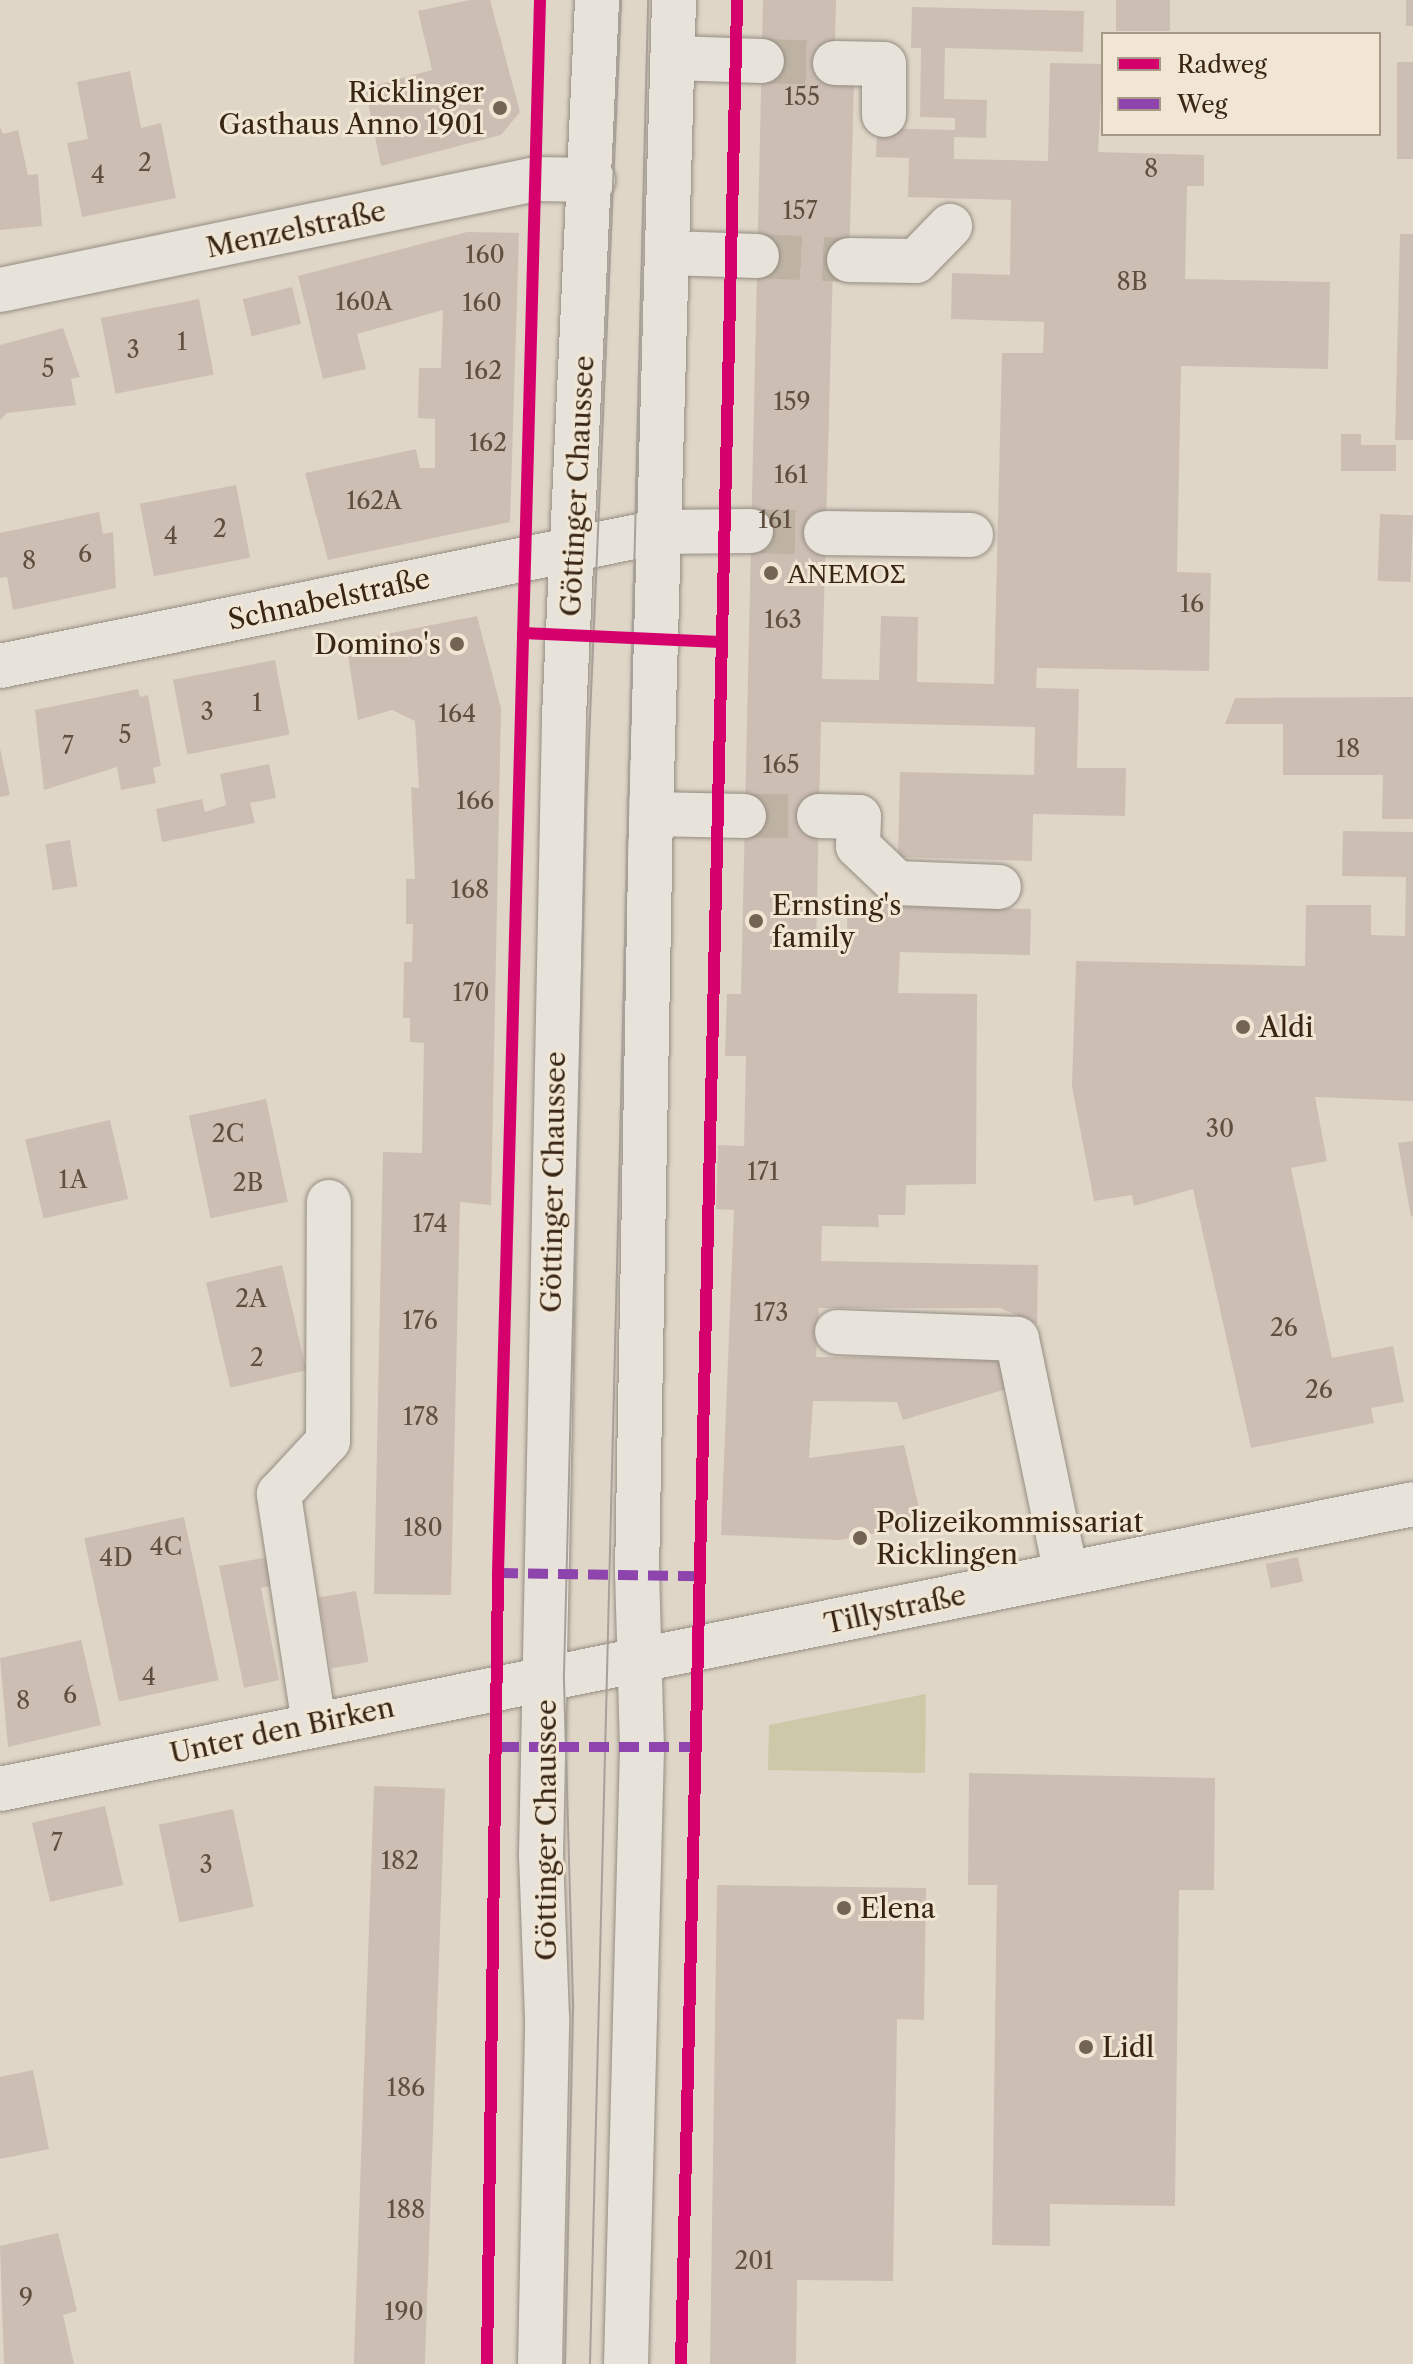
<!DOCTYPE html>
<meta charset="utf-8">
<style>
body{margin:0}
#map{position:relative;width:1413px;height:2364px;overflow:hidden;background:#dfd6c7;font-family:"Libre Caslon Text",serif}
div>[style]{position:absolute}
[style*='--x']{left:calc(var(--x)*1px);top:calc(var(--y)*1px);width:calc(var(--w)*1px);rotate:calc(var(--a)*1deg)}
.green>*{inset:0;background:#cdc8a7}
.building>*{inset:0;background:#cdbeb4;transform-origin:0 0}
.minor-tunnel>*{height:44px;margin-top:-22px;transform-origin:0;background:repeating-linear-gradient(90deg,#beb3a3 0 44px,transparent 0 66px)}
.roads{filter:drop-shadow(0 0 2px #958d82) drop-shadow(0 0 2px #958d82)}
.minor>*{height:44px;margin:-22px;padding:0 22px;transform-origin:22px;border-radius:22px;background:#e7e2da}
.tram>*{height:2px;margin:-1px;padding:0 1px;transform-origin:1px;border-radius:1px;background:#a7a199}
.quiet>*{height:10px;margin-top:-5px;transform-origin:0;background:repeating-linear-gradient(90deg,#8e44ad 0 20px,transparent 0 30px)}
.cycleway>*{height:12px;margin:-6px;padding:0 6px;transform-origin:6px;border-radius:6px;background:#d6006c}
.dots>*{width:22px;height:22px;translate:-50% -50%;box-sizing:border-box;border:4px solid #f1e6d4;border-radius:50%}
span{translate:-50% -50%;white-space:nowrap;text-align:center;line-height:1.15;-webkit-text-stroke:6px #f1e6d4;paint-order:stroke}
.number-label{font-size:24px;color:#604e3e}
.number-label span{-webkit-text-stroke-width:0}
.poi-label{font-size:28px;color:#382514}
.right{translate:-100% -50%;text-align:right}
.left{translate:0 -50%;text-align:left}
.street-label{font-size:28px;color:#382514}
.legend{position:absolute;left:1101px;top:32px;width:280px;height:104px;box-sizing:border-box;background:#f1e6d4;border:2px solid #a79987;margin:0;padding:10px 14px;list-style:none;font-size:24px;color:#382514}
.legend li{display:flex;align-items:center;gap:16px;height:40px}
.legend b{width:40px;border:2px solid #a79987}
</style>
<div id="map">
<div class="green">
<div style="clip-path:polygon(926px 1694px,925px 1773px,768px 1770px,769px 1725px)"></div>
</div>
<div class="building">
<div style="clip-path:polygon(470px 0,490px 0,520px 112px,501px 135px,381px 166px,365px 88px,432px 70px,418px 11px)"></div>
<div style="clip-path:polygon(763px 0,836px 0,834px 82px,854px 82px,849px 264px,833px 264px,822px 679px,879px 680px,881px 616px,918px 617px,917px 682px,994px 684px,1002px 353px,1043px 353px,1044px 322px,951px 319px,952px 273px,1010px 275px,1011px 200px,908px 197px,909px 158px,876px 157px,877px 128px,955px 130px,955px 118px,920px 117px,921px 48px,911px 48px,912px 7px,1084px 11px,1083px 52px,945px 48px,944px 99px,987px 100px,986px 138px,954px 137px,954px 159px,1048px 161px,1050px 63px,1103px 64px,1098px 152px,1204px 155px,1204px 186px,1187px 186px,1185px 279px,1330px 282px,1328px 369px,1181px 366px,1177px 572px,1211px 573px,1209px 671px,1037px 668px,1036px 688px,1079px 689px,1077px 768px,1126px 768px,1125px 816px,1033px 814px,1032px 861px,898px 857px,900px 772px,1034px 775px,1035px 727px,821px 722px,816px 949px,846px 950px,848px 905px,1031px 909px,1030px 955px,900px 952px,898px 993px,977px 994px,976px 1184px,906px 1185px,905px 1215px,878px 1215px,879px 1227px,822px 1226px,821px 1261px,1038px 1265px,1037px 1324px,1000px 1308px,819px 1308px,816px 1357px,1003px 1358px,1013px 1387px,903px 1420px,897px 1402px,813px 1401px,809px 1458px,904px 1445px,923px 1524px,840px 1540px,721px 1535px,734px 1210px,716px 1209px,718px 1145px,744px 1146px,746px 1056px,725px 1056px,727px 994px,741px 994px)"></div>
<div style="left:1116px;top:0;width:54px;height:31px"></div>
<div style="left:1406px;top:0;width:7px;height:26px"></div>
<div style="left:1397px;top:62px;width:16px;height:97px"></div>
<div style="clip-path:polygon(130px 71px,141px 128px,161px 123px,176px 198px,82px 217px,67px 143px,88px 139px,77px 82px)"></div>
<div style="clip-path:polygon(0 127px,3px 134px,18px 130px,28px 175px,38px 174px,42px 226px,0 230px)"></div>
<div style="clip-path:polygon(467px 232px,519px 233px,510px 522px,328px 560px,305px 473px,416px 449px,420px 468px,435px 468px,435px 419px,418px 418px,419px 368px,441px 368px,443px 310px,357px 334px,366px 369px,323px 379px,298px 276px)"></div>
<div style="clip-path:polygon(1400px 234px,1413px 234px,1413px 440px,1395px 440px)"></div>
<div style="left:292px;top:287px;width:38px;height:51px;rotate:76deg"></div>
<div style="left:199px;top:299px;width:77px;height:100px;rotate:79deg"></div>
<div style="clip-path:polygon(63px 328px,80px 377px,71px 379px,76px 405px,7px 413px,0 420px,0 345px)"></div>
<div style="clip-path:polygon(1341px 434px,1361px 434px,1361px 445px,1396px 445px,1396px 471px,1341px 471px)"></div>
<div style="left:236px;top:485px;width:74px;height:98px;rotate:79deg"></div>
<div style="clip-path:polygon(99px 512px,103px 534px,113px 532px,116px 588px,13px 610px,7px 577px,0 578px,0 533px)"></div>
<div style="left:1380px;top:514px;width:33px;height:67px;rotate:2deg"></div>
<div style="clip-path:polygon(477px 616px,501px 708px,491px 1205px,460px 1202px,451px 1595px,374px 1594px,383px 1152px,422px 1153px,424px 1043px,410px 1042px,410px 1018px,403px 1018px,404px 962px,412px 962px,413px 924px,406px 924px,406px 879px,415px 879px,411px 787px,419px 788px,415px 721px,392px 710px,358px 720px,346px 642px)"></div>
<div style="left:275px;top:660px;width:76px;height:104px;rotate:79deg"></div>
<div style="clip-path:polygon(138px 689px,140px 697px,148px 695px,161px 766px,153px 768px,156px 783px,121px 790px,117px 767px,44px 790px,35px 710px)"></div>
<div style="clip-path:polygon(1413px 697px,1413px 819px,1382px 819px,1383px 775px,1283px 775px,1283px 724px,1225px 724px,1235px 698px)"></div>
<div style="clip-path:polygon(0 748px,10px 795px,0 797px)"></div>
<div style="clip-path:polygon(269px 764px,276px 798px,250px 803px,255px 823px,162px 842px,156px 809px,202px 799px,205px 812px,226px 805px,220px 774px)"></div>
<div style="clip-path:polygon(1343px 831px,1413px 832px,1413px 1101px,1315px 1097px,1327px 1161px,1291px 1168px,1332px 1358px,1393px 1346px,1404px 1402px,1371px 1408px,1374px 1423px,1251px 1448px,1193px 1189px,1134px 1206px,1132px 1195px,1094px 1201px,1072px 1087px,1076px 961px,1305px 966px,1306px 905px,1371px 905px,1371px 935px,1405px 936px,1406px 877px,1342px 876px)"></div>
<div style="left:70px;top:840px;width:47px;height:25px;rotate:81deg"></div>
<div style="left:266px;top:1099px;width:105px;height:79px;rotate:78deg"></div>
<div style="left:110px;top:1120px;width:81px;height:87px;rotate:77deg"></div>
<div style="clip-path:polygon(1413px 1141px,1413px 1216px,1411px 1217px,1398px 1143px)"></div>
<div style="left:282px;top:1265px;width:108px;height:78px;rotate:77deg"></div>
<div style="left:184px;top:1517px;width:167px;height:102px;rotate:78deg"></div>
<div style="clip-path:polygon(269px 1557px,275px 1585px,261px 1588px,279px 1680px,244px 1688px,219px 1566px)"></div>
<div style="left:1298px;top:1557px;width:25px;height:33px;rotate:78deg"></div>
<div style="left:356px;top:1591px;width:72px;height:38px;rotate:80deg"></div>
<div style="clip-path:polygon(81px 1640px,101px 1725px,8px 1747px,0 1658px)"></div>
<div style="clip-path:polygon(969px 1773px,1215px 1778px,1214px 1890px,1179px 1890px,1175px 2206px,1050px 2204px,1050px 2246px,992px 2245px,997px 1885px,968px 1885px)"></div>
<div style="left:374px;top:1786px;width:71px;height:578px;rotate:2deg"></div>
<div style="left:105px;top:1806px;width:81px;height:75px;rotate:77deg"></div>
<div style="left:233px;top:1809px;width:100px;height:76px;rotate:78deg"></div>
<div style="clip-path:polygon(717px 1885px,926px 1888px,924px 2020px,897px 2019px,893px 2281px,797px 2280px,796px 2364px,710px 2364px)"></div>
<div style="clip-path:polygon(33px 2070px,49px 2149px,0 2159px,0 2077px)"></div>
<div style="clip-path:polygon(58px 2233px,77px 2311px,63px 2315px,74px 2364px,4px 2364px,0 2246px)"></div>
</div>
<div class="minor-tunnel">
<div style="--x:762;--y:61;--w:73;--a:1.6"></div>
<div style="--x:757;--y:256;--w:92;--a:2.5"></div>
<div style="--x:751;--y:531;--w:75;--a:1.5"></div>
<div style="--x:744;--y:816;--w:75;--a:0"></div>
</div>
<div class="roads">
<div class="minor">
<div style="--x:672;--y:58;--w:90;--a:1.9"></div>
<div style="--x:835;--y:63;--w:49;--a:1.2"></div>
<div style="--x:884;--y:64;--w:51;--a:90"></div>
<div style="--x:669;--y:253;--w:88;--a:2"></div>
<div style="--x:849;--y:260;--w:67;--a:0.9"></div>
<div style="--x:916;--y:261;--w:49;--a:-45.8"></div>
<div style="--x:0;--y:290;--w:547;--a:-11.7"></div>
<div style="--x:536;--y:179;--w:57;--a:1"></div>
<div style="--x:826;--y:533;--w:145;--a:0.8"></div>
<div style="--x:0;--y:666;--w:672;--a:-11.51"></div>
<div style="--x:658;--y:532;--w:93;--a:-0.6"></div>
<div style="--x:651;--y:814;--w:93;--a:1.2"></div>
<div style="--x:819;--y:816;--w:40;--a:1.4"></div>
<div style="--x:859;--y:817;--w:29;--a:92"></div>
<div style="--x:858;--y:846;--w:54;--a:43.5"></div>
<div style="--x:897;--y:883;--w:102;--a:2.2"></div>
<div style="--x:837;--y:1332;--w:180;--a:2.2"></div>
<div style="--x:1017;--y:1339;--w:239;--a:78.2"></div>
<div style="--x:314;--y:1724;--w:233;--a:-98.7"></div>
<div style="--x:279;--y:1494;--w:72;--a:-47.2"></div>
<div style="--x:328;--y:1441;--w:239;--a:-89.8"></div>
<div style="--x:0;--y:1789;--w:1441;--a:-11.4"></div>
<div style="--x:540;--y:2364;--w:346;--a:-88.8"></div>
<div style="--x:547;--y:2018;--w:163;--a:-92.1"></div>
<div style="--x:541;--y:1855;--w:1138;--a:-88.84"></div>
<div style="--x:564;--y:717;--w:718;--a:-87.36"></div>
<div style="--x:626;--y:2364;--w:615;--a:-88.51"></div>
<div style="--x:642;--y:1749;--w:174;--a:-91.6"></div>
<div style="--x:637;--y:1575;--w:761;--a:-88.95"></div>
<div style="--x:651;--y:814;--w:814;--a:-88.38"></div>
</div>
</div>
<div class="tram">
<div style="--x:565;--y:2364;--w:361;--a:-88.7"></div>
<div style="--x:573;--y:2003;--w:329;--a:-91.6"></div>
<div style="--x:564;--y:1674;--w:865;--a:-88.54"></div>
<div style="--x:586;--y:809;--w:810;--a:-87.52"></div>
<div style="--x:590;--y:2364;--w:2365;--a:-88.59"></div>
</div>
<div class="quiet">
<div style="--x:498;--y:1573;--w:200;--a:0.9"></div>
<div style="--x:499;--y:1747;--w:199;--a:0"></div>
</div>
<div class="cycleway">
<div style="--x:523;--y:633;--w:197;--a:2.6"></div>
<div style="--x:487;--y:2364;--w:791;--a:-89.2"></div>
<div style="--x:498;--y:1573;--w:1574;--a:-88.47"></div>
<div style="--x:681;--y:2364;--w:2365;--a:-88.64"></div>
</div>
<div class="dots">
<div style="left:500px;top:108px;background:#726353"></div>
<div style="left:771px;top:573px;background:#726353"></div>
<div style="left:457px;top:644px;background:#726353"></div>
<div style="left:756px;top:921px;background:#726353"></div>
<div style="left:1243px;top:1027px;background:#726353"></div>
<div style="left:860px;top:1538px;background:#726353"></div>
<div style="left:844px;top:1908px;background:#726353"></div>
<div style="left:1086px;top:2047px;background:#726353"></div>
</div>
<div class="number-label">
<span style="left:802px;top:97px">155</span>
<span style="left:145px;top:163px">2</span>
<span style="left:1151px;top:169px">8</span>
<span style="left:98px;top:175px">4</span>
<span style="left:800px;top:211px">157</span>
<span style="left:485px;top:255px">160</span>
<span style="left:1132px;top:282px">8B</span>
<span style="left:364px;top:302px">160A</span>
<span style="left:482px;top:303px">160</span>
<span style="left:182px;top:342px">1</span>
<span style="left:133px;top:350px">3</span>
<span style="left:48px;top:369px">5</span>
<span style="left:483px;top:371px">162</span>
<span style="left:792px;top:402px">159</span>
<span style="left:488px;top:443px">162</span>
<span style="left:791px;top:475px">161</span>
<span style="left:374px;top:501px">162A</span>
<span style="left:775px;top:520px">161</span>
<span style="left:220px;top:529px">2</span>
<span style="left:171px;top:536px">4</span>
<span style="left:85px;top:554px">6</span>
<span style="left:29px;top:561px">8</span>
<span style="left:1192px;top:604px">16</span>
<span style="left:783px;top:620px">163</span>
<span style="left:257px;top:703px">1</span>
<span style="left:207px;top:712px">3</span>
<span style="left:457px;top:714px">164</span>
<span style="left:125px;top:735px">5</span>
<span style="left:68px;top:746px">7</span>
<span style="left:1348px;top:749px">18</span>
<span style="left:781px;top:765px">165</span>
<span style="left:475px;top:801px">166</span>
<span style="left:470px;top:890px">168</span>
<span style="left:471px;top:993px">170</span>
<span style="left:1220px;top:1129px">30</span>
<span style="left:228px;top:1134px">2C</span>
<span style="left:763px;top:1172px">171</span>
<span style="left:73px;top:1180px">1A</span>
<span style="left:248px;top:1183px">2B</span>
<span style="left:430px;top:1224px">174</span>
<span style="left:251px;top:1299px">2A</span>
<span style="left:771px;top:1313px">173</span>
<span style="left:420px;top:1321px">176</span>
<span style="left:1284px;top:1328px">26</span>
<span style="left:257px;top:1358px">2</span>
<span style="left:1319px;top:1390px">26</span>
<span style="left:421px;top:1417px">178</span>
<span style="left:423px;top:1528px">180</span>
<span style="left:166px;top:1547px">4C</span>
<span style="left:116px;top:1558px">4D</span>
<span style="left:149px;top:1677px">4</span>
<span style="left:70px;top:1695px">6</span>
<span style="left:23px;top:1701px">8</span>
<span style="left:57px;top:1843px">7</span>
<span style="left:400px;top:1861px">182</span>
<span style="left:206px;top:1865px">3</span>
<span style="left:406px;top:2088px">186</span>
<span style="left:406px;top:2210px">188</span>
<span style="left:754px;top:2261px">201</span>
<span style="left:26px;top:2298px">9</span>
<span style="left:404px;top:2312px">190</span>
</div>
<div class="poi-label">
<span class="right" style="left:484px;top:108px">Ricklinger<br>Gasthaus Anno 1901</span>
<span class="left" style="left:787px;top:573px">ΑΝΕΜΟΣ</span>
<span class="right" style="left:441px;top:644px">Domino's</span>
<span class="left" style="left:772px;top:921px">Ernsting's<br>family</span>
<span class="left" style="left:1259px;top:1027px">Aldi</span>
<span class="left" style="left:876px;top:1538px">Polizeikommissariat<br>Ricklingen</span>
<span class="left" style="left:860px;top:1908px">Elena</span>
<span class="left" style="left:1102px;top:2047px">Lidl</span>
</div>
<div class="street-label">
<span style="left:296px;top:229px;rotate:-12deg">Menzelstraße</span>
<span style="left:577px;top:486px;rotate:-87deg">Göttinger Chaussee</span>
<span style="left:329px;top:599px;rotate:-12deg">Schnabelstraße</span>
<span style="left:553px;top:1182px;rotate:-89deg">Göttinger Chaussee</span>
<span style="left:895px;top:1609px;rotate:-12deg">Tillystraße</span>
<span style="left:282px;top:1730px;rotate:-12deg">Unter den Birken</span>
<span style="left:546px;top:1830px;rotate:-90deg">Göttinger Chaussee</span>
</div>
<ul class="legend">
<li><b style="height:10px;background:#d6006c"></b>Radweg</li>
<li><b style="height:10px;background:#8e44ad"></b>Weg</li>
</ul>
</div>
